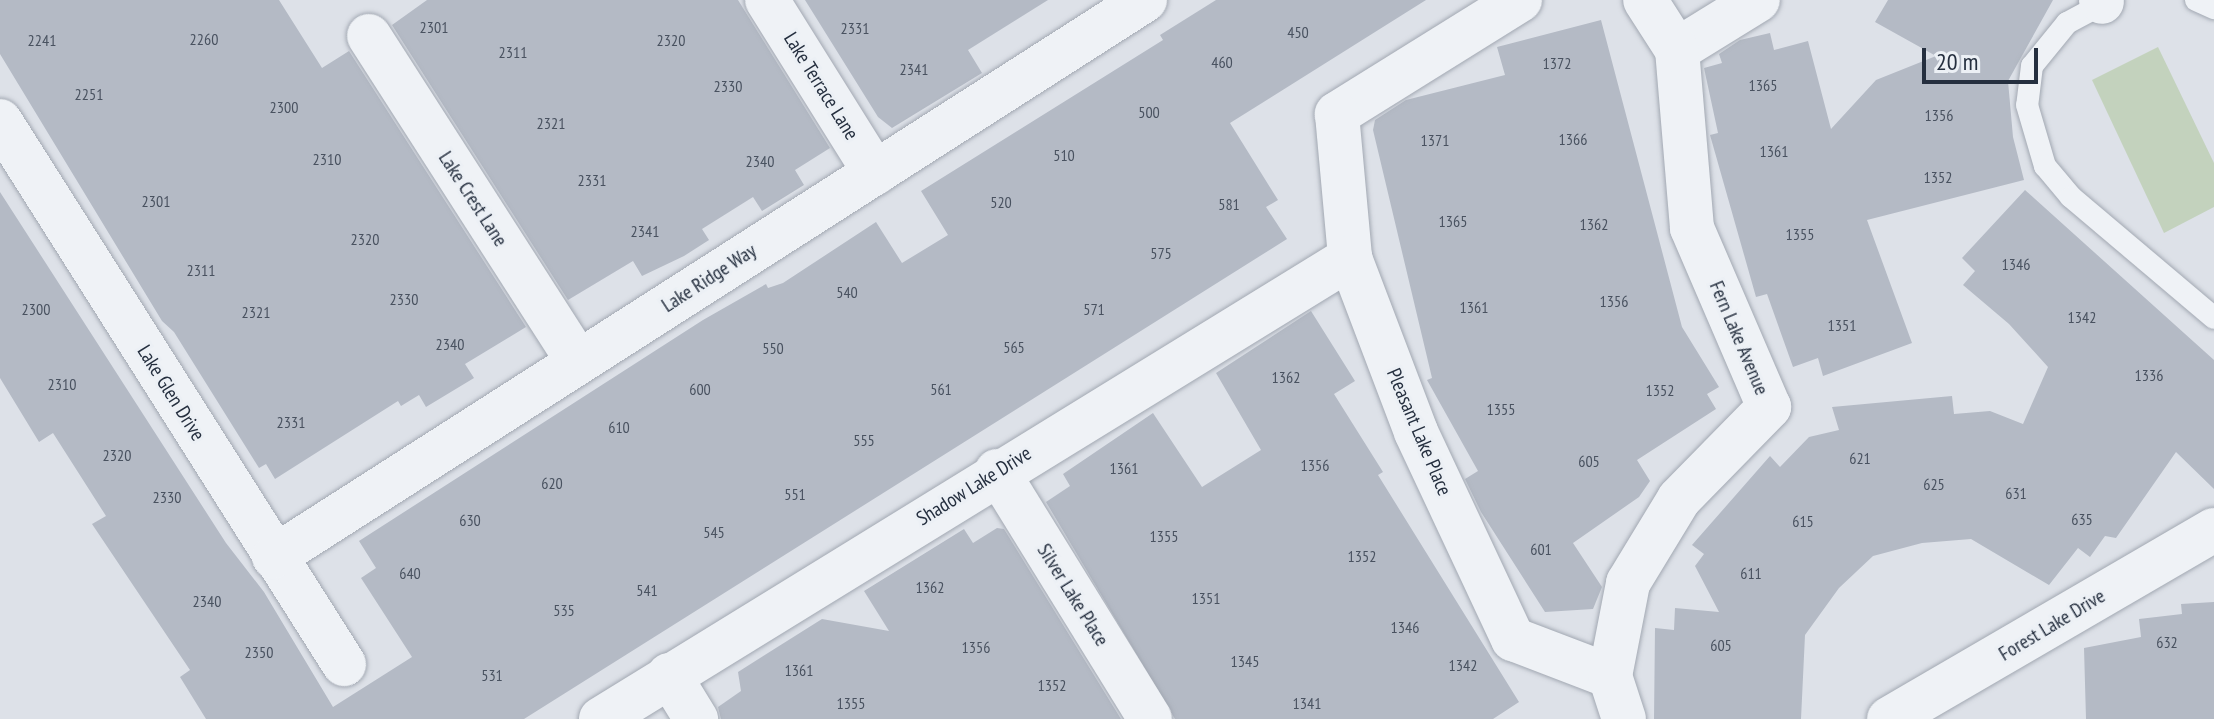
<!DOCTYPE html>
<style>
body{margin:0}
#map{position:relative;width:2214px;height:719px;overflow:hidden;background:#dde1e8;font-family:"PT Sans Narrow",sans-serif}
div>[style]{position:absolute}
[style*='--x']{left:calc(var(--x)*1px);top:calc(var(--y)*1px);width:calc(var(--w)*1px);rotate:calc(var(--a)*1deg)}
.green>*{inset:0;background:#c3d2bd}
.building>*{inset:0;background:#b4bac5}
.roads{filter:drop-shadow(0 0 2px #a2a8b2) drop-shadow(0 0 2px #a2a8b2)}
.lane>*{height:22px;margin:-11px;padding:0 11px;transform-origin:11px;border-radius:11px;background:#eff2f6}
.street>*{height:44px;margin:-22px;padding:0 22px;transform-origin:22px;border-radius:22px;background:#eff2f6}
span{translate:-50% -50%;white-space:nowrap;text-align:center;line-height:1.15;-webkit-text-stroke:6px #ecf0f5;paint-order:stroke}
.number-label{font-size:16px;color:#495260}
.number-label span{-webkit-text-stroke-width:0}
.street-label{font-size:20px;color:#252f3f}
.scale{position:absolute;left:1922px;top:48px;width:116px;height:36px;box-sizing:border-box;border:4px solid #252f3f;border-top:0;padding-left:10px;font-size:24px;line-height:28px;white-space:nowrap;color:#252f3f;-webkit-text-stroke:6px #ecf0f5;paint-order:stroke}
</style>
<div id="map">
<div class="green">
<div style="clip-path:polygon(2158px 47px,2214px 163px,2214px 207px,2164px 233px,2092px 80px)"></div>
</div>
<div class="building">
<div style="clip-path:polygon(0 0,279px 0,322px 68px,349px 51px,526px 327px,465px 364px,474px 378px,426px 407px,419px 395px,401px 406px,398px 401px,275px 479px,266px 464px,259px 468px,174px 332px,162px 321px,0 54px)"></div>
<div style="clip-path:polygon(427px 0,738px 0,830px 148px,795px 170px,804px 185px,762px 211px,753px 197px,702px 229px,709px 240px,684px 256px,642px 276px,633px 261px,568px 300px,392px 25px)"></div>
<div style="clip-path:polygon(805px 0,1048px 0,968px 50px,982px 73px,892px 128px,878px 117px)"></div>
<div style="clip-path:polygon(1216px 0,1426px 0,1230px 123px,1278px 200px,1266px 207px,1287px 239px,524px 719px,206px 719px,180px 677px,190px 670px,92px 524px,106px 516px,53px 433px,39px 442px,0 378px,0 192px,226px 543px,264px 592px,333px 707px,412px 657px,361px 578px,376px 568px,359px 541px,703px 320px,766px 284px,768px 288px,783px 283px,876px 222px,902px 263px,948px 235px,921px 191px,1163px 40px,1160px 35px)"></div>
<div style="clip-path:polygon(1888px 0,2053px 0,2008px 81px,2013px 137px,2024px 180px,1867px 220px,1912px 343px,1823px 376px,1818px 358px,1793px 367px,1767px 294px,1756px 297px,1710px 135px,1718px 133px,1704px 68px,1722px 63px,1719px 54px,1740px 40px,1770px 33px,1774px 50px,1808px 41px,1831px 129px,1876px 80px,1936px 56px,1875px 22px)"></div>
<div style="clip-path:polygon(1601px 20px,1682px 327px,1719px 387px,1707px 394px,1716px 409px,1637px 460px,1650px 481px,1639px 497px,1573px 543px,1602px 587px,1593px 609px,1545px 612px,1481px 512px,1465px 479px,1478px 471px,1427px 380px,1432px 378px,1373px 130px,1375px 120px,1406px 100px,1505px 75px,1497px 47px)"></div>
<div style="clip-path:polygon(2025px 190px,2214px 360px,2214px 489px,2176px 452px,2116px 538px,2105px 536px,2090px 557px,2078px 548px,2049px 585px,1971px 539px,1922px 543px,1873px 556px,1839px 588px,1805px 635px,1801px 719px,1654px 719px,1655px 628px,1674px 630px,1675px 608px,1719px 612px,1695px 566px,1704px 554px,1692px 545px,1770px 456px,1780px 467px,1809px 437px,1839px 430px,1832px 407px,1952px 396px,1954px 414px,1990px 411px,2023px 424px,2048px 367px,2009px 324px,1963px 285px,1975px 271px,1962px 258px)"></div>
<div style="clip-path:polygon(1311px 311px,1355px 381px,1334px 394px,1383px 472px,1378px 475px,1519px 702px,1493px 719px,1175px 719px,1046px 502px,1070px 486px,1063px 474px,1153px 413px,1202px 487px,1261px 450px,1216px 373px)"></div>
<div style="clip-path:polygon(997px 528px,1004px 529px,1121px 719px,721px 719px,718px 707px,741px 691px,738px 672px,822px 619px,889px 631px,864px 591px,964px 529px,973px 543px)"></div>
<div style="clip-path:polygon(2214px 602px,2214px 719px,2086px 719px,2084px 648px,2141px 637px,2139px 619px,2182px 614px,2181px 604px)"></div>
</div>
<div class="roads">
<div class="lane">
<div style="--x:2110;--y:0;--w:49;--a:151.9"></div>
<div style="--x:2067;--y:23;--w:55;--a:129.1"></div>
<div style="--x:2032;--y:66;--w:39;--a:97"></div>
<div style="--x:2027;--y:105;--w:64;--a:73.6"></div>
<div style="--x:2045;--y:166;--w:40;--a:50"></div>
<div style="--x:2071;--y:197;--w:187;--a:40.2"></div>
<div style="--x:2196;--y:0;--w:20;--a:24"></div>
</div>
<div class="street">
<div style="--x:767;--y:0;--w:204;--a:58"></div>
<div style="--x:1520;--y:0;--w:216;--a:148.1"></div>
<div style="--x:1337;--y:114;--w:145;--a:84.8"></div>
<div style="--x:1350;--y:258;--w:186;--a:69.2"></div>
<div style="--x:1416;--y:432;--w:229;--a:64.9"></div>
<div style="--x:1513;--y:639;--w:104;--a:20.9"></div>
<div style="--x:2101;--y:0;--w:2;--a:63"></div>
<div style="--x:369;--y:36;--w:387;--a:57.3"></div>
<div style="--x:1677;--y:50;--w:95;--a:-31.7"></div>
<div style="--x:0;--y:121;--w:643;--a:57.65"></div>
<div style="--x:997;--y:471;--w:291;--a:58.3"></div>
<div style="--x:274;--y:557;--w:1034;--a:-32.6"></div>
<div style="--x:669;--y:675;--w:52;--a:58.5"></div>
<div style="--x:601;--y:719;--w:880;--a:-31.61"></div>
<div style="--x:1624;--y:719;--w:45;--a:-108"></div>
<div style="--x:1610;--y:676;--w:95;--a:-79"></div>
<div style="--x:1628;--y:583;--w:98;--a:-58.7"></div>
<div style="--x:1679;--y:499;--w:129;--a:-45.6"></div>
<div style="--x:1769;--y:407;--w:195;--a:-113.3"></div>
<div style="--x:1692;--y:228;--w:179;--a:-94.8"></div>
<div style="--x:1677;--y:50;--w:59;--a:-122.6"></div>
<div style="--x:1889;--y:719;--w:376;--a:-30.2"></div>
</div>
</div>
<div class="number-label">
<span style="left:434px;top:27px">2301</span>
<span style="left:855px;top:28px">2331</span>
<span style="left:1298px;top:32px">450</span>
<span style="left:204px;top:39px">2260</span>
<span style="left:42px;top:40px">2241</span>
<span style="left:671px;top:40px">2320</span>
<span style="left:513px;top:52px">2311</span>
<span style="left:1222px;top:62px">460</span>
<span style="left:1557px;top:63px">1372</span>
<span style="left:914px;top:69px">2341</span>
<span style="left:1763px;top:85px">1365</span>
<span style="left:728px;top:86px">2330</span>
<span style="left:89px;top:94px">2251</span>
<span style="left:284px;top:107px">2300</span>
<span style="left:1149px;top:112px">500</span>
<span style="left:1939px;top:115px">1356</span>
<span style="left:551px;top:123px">2321</span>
<span style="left:1573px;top:139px">1366</span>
<span style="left:1435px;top:140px">1371</span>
<span style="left:1774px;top:151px">1361</span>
<span style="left:1064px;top:155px">510</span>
<span style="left:327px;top:159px">2310</span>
<span style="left:760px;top:161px">2340</span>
<span style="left:1938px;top:177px">1352</span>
<span style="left:592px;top:180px">2331</span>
<span style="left:156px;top:201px">2301</span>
<span style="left:1001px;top:202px">520</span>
<span style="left:1229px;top:204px">581</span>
<span style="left:1453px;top:221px">1365</span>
<span style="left:1594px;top:224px">1362</span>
<span style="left:645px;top:231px">2341</span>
<span style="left:1800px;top:234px">1355</span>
<span style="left:365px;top:239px">2320</span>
<span style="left:1161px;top:253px">575</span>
<span style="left:2016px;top:264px">1346</span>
<span style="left:201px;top:270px">2311</span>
<span style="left:847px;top:292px">540</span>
<span style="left:404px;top:299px">2330</span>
<span style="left:1614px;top:301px">1356</span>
<span style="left:1474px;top:307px">1361</span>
<span style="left:36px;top:309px">2300</span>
<span style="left:1094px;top:309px">571</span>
<span style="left:256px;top:312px">2321</span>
<span style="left:2082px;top:317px">1342</span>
<span style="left:1842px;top:325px">1351</span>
<span style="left:450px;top:344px">2340</span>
<span style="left:1014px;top:347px">565</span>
<span style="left:773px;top:348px">550</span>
<span style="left:2149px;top:375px">1336</span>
<span style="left:1286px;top:377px">1362</span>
<span style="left:62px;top:384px">2310</span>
<span style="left:700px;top:389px">600</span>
<span style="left:941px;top:389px">561</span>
<span style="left:1660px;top:390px">1352</span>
<span style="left:1501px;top:409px">1355</span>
<span style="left:291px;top:422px">2331</span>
<span style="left:619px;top:427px">610</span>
<span style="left:864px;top:440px">555</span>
<span style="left:117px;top:455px">2320</span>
<span style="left:1860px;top:458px">621</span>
<span style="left:1589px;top:461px">605</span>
<span style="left:1315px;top:465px">1356</span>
<span style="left:1124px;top:468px">1361</span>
<span style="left:552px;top:483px">620</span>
<span style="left:1934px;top:484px">625</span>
<span style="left:2016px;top:493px">631</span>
<span style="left:795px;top:494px">551</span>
<span style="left:167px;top:497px">2330</span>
<span style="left:2082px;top:519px">635</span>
<span style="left:470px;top:520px">630</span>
<span style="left:1803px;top:521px">615</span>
<span style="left:714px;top:532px">545</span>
<span style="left:1164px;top:536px">1355</span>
<span style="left:1541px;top:549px">601</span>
<span style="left:1362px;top:556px">1352</span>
<span style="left:410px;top:573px">640</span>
<span style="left:1751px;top:573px">611</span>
<span style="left:930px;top:587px">1362</span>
<span style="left:647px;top:590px">541</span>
<span style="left:1206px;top:598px">1351</span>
<span style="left:207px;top:601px">2340</span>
<span style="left:564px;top:610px">535</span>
<span style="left:1405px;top:627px">1346</span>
<span style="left:2167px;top:642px">632</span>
<span style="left:1721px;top:645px">605</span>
<span style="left:976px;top:647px">1356</span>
<span style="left:259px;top:652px">2350</span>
<span style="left:1245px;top:661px">1345</span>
<span style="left:1463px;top:665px">1342</span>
<span style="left:799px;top:670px">1361</span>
<span style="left:492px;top:675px">531</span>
<span style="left:1052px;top:685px">1352</span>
<span style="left:851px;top:703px">1355</span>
<span style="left:1307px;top:703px">1341</span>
</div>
<div class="street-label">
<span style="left:821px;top:86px;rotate:58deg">Lake Terrace Lane</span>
<span style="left:473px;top:199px;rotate:57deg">Lake Crest Lane</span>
<span style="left:709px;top:278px;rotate:-33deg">Lake Ridge Way</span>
<span style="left:1739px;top:338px;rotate:67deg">Fern Lake Avenue</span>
<span style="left:171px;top:393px;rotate:58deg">Lake Glen Drive</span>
<span style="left:1419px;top:432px;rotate:67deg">Pleasant Lake Place</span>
<span style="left:974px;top:486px;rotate:-32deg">Shadow Lake Drive</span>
<span style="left:1073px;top:595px;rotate:58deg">Silver Lake Place</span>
<span style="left:2052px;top:625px;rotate:-31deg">Forest Lake Drive</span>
</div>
<div class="scale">20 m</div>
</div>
